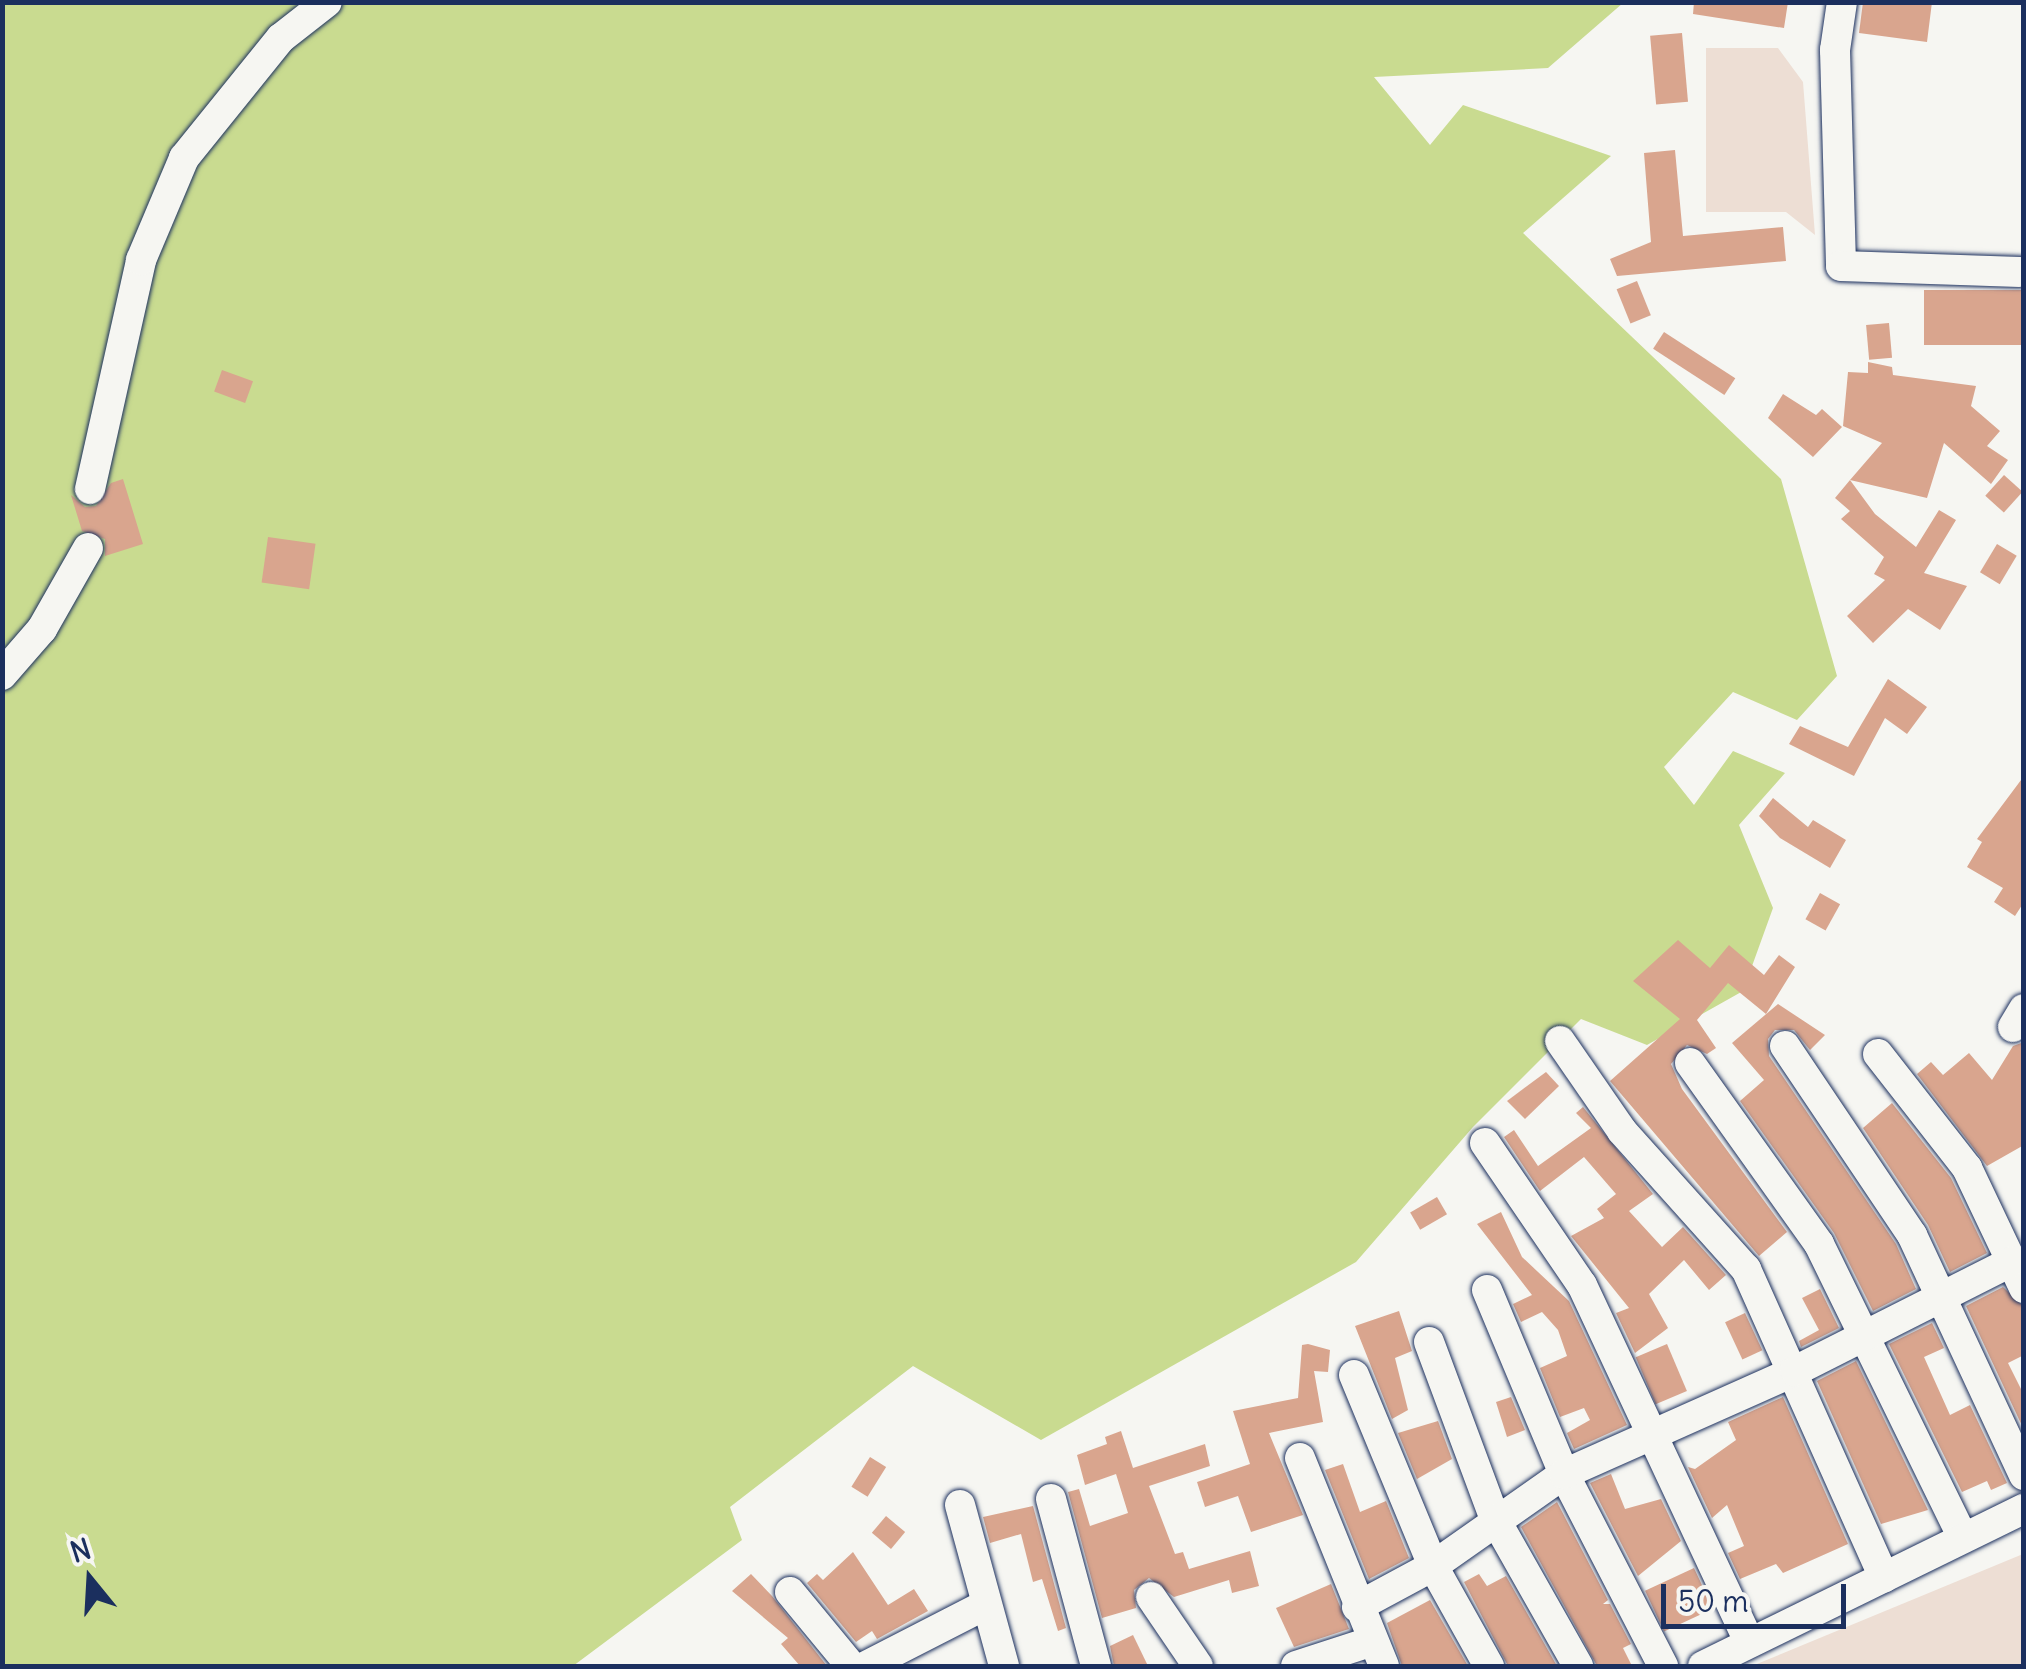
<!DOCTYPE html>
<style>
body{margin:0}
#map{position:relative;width:2026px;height:1669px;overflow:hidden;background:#f6f6f2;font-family:Delius,sans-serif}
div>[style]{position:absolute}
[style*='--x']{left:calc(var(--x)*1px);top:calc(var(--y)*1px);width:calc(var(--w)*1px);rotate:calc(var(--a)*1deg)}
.built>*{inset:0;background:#edded4}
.green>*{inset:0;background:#c9db90}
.building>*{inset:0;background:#d9a58e;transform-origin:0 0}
.roads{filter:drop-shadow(0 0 2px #1b2f5e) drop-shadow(0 0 2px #1b2f5e)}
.minor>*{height:30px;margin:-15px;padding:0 15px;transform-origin:15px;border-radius:15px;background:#f6f6f2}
span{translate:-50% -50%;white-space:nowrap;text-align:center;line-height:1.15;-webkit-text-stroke:8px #f6f6f2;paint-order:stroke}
.frame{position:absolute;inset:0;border:5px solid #1b2f5e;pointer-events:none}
.north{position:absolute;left:40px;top:1529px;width:100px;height:100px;-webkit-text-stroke:8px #f6f6f2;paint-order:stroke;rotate:342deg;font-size:28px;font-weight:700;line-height:40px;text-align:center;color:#1b2f5e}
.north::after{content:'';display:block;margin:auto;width:35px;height:45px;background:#1b2f5e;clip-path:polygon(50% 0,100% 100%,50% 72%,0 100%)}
.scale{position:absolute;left:1661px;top:1584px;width:185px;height:45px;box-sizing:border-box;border:5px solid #1b2f5e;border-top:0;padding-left:12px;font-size:30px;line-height:35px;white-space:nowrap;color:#1b2f5e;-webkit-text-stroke:8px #f6f6f2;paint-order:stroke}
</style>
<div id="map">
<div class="built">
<div style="clip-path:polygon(1706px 48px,1778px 48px,1803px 82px,1815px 235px,1786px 212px,1706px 212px)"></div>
<div style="clip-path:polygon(2023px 1554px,2023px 1666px,1752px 1666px)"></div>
</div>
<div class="green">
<div style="clip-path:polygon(3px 3px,1623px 3px,1548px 68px,1374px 77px,1430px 145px,1463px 105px,1611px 156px,1523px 233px,1781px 479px,1837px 676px,1797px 720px,1733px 692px,1664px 767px,1694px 805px,1733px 751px,1785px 773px,1739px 825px,1773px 908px,1743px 991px,1647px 1045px,1581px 1019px,1473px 1127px,1356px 1262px,1041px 1440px,913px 1366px,730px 1507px,742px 1540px,573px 1666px,3px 1666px)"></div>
</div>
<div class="building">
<div style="clip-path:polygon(1694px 2px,1788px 2px,1784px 28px,1693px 14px)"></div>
<div style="clip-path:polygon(1863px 2px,1932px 2px,1927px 42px,1859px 33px)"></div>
<div style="left:1682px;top:33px;width:69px;height:32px;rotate:85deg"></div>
<div style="clip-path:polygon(1675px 150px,1683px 236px,1783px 227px,1786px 261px,1617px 276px,1610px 259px,1651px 242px,1644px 153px)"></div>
<div style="left:1637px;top:281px;width:37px;height:22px;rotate:68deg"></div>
<div style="left:2024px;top:290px;width:55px;height:100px;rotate:90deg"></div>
<div style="left:1889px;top:323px;width:35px;height:23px;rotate:85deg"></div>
<div style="left:1664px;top:332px;width:85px;height:20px;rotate:33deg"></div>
<div style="clip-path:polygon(1868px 362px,1892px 367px,1893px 375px,1976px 386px,1971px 406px,2000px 431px,1987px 446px,2008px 460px,1991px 484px,1944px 443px,1927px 498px,1850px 480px,1882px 443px,1843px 426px,1848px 372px,1868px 373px)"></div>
<div style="left:222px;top:370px;width:33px;height:23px;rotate:20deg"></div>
<div style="clip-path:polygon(1783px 394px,1816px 415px,1822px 409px,1842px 427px,1813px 457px,1768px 418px)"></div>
<div style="left:2004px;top:475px;width:25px;height:28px;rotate:42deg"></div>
<div style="clip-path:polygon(123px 479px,143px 544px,105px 556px,105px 539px,82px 531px,71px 495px,85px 507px,96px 506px,111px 483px)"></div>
<div style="clip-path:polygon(1850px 480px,1875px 514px,1916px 547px,1939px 510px,1956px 520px,1924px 573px,1967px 586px,1940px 630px,1908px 609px,1873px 643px,1847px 616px,1885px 580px,1874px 574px,1884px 557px,1841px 519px,1850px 511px,1835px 498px)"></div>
<div style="left:268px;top:537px;width:48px;height:46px;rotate:8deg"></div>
<div style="left:1997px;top:544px;width:23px;height:33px;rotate:31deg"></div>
<div style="clip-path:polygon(1888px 679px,1927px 707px,1907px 734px,1885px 718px,1854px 776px,1789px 744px,1800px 726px,1848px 747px)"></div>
<div style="clip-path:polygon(2024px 776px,2024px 902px,2015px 916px,1994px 902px,2003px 888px,1967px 867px,1982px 842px,1977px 839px)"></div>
<div style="clip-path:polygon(1773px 798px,1808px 827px,1813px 820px,1846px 840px,1830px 868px,1780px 838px,1759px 816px)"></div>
<div style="left:1820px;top:893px;width:23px;height:30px;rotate:29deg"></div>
<div style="clip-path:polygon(1678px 940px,1710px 968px,1729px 945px,1764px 975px,1779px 955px,1795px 967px,1766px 1014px,1728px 983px,1697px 1020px,1716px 1048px,1707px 1054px,1687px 1045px,1671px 1064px,1682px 1089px,1787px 1232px,1759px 1256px,1610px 1081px,1680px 1019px,1633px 981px)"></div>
<div style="clip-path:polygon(1778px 1004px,1825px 1035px,1810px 1050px,1794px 1030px,1775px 1030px,1768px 1039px,1769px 1056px,1896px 1244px,1916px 1289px,1873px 1311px,1834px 1233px,1740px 1101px,1764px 1080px,1732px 1043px)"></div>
<div style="clip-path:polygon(2024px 1042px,2024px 1145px,1987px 1166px,1917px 1074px,1931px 1062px,1943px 1075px,1969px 1053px,1992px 1080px,2013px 1046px)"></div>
<div style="clip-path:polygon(1546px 1072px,1559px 1086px,1525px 1119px,1507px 1101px)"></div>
<div style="clip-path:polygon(1892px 1103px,1951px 1178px,1987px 1253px,1950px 1272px,1928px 1225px,1863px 1128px)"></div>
<div style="clip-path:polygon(1583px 1107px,1653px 1194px,1629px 1211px,1662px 1247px,1683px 1227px,1726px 1275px,1709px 1290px,1684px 1260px,1649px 1294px,1668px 1328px,1635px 1353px,1616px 1313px,1629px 1308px,1571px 1236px,1604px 1218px,1597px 1209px,1616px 1194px,1584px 1157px,1540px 1191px,1504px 1137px,1514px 1130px,1538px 1166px,1591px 1128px,1576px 1113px)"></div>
<div style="left:1437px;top:1197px;width:20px;height:31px;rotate:60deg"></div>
<div style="clip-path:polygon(1501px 1212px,1522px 1257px,1569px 1301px,1627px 1425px,1574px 1449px,1567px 1433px,1590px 1420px,1584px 1408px,1560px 1417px,1540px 1368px,1567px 1356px,1558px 1330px,1542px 1312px,1521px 1322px,1513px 1304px,1532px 1295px,1477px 1224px)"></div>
<div style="clip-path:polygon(2003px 1287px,2024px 1307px,2024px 1355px,2008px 1363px,2024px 1395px,2024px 1430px,1966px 1306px)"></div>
<div style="clip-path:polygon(1820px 1289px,1839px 1328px,1801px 1347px,1799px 1341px,1819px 1330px,1802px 1298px)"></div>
<div style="clip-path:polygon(1399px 1311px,1412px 1351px,1395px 1358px,1408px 1410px,1392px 1419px,1355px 1326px)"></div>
<div style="left:1745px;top:1313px;width:41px;height:22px;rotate:65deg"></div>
<div style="clip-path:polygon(1932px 1323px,1944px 1348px,1924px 1357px,1950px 1415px,1970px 1405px,2007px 1483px,1991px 1490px,1987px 1481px,1962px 1492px,1889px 1344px)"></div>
<div style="clip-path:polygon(1308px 1344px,1330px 1350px,1328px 1372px,1314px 1371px,1323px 1422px,1269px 1433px,1303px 1515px,1251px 1532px,1238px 1496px,1205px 1507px,1197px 1482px,1250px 1464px,1233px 1411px,1298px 1398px,1302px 1345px)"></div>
<div style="left:1667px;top:1344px;width:51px;height:34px;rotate:67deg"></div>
<div style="clip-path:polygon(1856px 1361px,1928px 1510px,1881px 1524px,1817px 1381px)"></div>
<div style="clip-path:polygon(1511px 1397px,1525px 1430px,1507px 1437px,1496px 1402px)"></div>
<div style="clip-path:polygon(1783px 1397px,1848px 1544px,1783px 1573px,1776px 1564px,1740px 1579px,1728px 1553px,1744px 1546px,1727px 1505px,1712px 1518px,1688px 1467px,1695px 1469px,1736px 1440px,1728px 1422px)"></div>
<div style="clip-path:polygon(1438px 1421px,1452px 1459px,1417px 1479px,1398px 1433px)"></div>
<div style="clip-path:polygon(1121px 1431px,1133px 1468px,1205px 1444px,1210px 1466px,1149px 1486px,1175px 1554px,1183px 1552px,1189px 1569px,1250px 1551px,1259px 1586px,1232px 1593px,1229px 1580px,1174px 1597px,1149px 1578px,1134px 1590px,1136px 1608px,1102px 1618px,1068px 1492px,1079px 1489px,1090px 1526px,1128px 1513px,1116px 1474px,1085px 1485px,1077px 1455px,1107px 1444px,1105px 1437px)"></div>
<div style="left:870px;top:1457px;width:19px;height:35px;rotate:32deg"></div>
<div style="clip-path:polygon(1343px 1464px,1360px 1512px,1386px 1501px,1409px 1558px,1369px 1579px,1325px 1470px)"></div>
<div style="clip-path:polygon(1611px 1474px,1625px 1509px,1661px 1499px,1681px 1541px,1638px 1576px,1590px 1483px)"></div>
<div style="clip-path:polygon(1557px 1502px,1608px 1600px,1603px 1604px,1610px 1604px,1631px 1644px,1623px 1648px,1632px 1666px,1597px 1666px,1521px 1527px)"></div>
<div style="clip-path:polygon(1033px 1506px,1066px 1628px,1058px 1631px,1042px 1579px,1033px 1582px,1021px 1534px,990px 1543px,983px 1517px)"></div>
<div style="left:886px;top:1516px;width:25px;height:22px;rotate:40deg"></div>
<div style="clip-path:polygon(853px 1552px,888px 1605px,914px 1589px,928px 1611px,877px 1639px,872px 1631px,856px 1642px,807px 1583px,817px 1574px,823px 1580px)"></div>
<div style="left:1694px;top:1568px;width:45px;height:54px;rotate:65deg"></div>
<div style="clip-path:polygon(751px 1574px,772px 1596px,827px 1666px,800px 1666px,781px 1644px,788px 1638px,732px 1591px)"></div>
<div style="clip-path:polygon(1479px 1574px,1487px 1586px,1506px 1576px,1557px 1666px,1508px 1666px,1464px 1582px)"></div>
<div style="clip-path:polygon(1331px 1584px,1349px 1629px,1294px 1647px,1276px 1608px)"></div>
<div style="clip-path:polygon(1430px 1600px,1468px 1666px,1402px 1666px,1387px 1623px)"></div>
<div style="clip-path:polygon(1133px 1635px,1148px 1666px,1114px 1666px,1110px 1646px)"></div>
</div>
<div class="roads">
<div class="minor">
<div style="--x:1842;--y:2;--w:49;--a:98.3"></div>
<div style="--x:1835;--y:50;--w:216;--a:88.4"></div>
<div style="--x:1841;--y:266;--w:179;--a:1.9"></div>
<div style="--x:90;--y:489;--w:235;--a:-77.4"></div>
<div style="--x:141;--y:260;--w:111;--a:-67.1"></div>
<div style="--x:184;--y:158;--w:154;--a:-51.1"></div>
<div style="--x:281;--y:38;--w:58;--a:-38"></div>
<div style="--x:2;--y:675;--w:61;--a:-49"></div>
<div style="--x:42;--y:629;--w:93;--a:-60.4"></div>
<div style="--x:2013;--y:1027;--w:21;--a:-59"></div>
<div style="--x:1560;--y:1041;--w:109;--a:55.4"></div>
<div style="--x:1622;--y:1131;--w:186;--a:48.1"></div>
<div style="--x:1746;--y:1269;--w:338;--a:65.9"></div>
<div style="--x:1785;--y:1046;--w:228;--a:56.1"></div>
<div style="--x:1912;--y:1235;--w:265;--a:65"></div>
<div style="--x:1878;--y:1054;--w:145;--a:52"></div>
<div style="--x:1967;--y:1168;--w:133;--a:64.6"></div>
<div style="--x:1690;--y:1063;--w:222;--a:54.5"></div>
<div style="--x:1819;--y:1244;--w:327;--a:63.9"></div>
<div style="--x:1485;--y:1143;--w:172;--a:55.7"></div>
<div style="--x:1582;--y:1285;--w:394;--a:64.9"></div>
<div style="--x:1487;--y:1290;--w:199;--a:67.3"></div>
<div style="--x:1564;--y:1474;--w:216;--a:62.7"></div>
<div style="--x:1429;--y:1342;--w:189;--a:69.6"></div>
<div style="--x:1495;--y:1519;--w:169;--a:60.5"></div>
<div style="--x:1354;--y:1375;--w:207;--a:67.5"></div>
<div style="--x:1433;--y:1566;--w:115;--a:60.8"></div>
<div style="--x:1300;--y:1458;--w:224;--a:68"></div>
<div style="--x:1051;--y:1499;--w:173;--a:74.9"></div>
<div style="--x:960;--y:1505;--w:167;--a:74.7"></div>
<div style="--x:790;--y:1592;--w:96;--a:50.5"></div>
<div style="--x:1151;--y:1597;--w:83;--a:55.7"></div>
<div style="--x:1357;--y:1607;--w:86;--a:-28.3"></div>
<div style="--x:1433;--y:1566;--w:160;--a:-35.1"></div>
<div style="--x:1564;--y:1474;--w:253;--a:-24"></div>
<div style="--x:1795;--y:1371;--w:242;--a:-26.8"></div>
<div style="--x:866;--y:1666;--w:134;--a:-27.1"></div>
<div style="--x:1296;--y:1666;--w:81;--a:-18"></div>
<div style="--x:1703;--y:1666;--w:357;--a:-26.1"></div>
</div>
</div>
<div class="frame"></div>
<div class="north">N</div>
<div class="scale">50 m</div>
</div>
